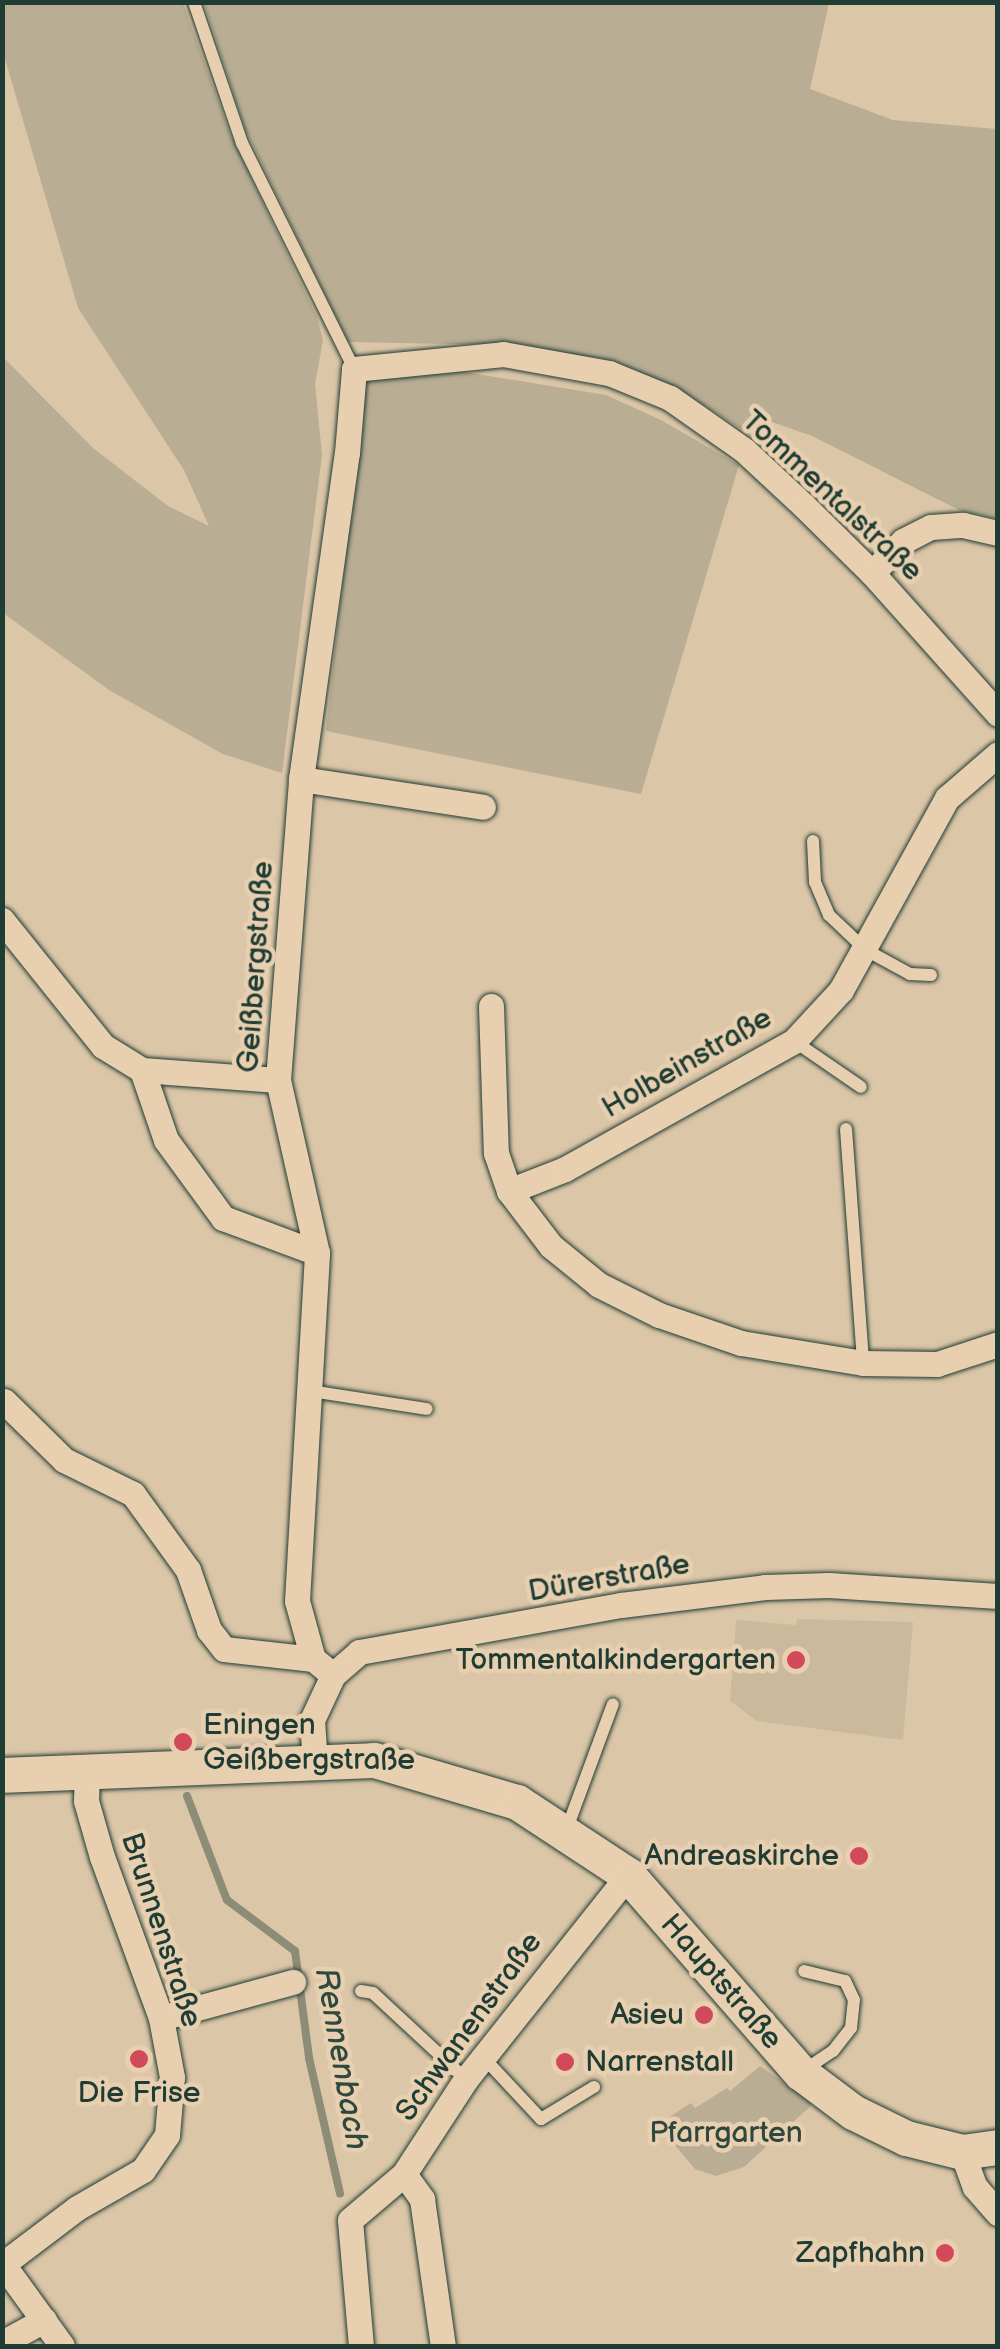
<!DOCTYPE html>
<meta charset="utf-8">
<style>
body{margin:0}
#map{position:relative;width:1000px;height:2349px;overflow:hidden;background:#dcc6a8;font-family:"Balsamiq Sans",sans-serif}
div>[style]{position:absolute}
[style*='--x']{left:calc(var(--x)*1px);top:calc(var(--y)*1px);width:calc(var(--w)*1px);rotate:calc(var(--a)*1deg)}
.built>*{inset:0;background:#cbb99d}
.green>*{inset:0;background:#b9ad93}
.stream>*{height:8px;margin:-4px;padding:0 4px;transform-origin:4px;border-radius:4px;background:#8c8c77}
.roads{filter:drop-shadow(0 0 2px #1f3d34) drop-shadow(0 0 2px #1f3d34)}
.service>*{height:12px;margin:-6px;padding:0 6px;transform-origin:6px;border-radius:6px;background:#e8cfb0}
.minor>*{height:25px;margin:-12.5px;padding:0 12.5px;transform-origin:12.5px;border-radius:12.5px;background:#e8cfb0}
.secondary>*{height:35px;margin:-17.5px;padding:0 17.5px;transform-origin:17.5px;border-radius:17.5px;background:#e8cfb0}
.dots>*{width:28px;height:28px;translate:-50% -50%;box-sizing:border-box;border:5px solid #e8cfb0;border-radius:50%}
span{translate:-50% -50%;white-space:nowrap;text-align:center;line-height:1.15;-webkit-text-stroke:9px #e8cfb0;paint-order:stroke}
.street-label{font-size:30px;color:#1f3d34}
.poi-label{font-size:30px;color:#1f3d34}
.right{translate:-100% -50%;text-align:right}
.left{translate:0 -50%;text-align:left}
.park-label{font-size:30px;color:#2e483e}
.water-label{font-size:32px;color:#2f493e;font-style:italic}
.frame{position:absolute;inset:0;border:5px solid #1f3d34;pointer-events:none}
</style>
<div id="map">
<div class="built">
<div style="clip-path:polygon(797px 1619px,913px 1622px,903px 1740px,757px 1721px,730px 1701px,736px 1620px,796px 1625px)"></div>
</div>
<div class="green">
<div style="clip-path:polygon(3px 2px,183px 3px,231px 136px,317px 317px,323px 340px,315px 384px,322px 455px,282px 773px,223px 754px,109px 690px,3px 613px,3px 357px,93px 448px,168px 506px,209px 526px,184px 470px,78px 308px,3px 52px)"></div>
<div style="clip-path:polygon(204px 3px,829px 3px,810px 89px,893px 120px,997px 129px,997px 518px,961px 511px,812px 436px,755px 416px,749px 434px,676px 387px,504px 345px,348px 342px,245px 129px)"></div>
<div style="clip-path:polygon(452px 370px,606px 395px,661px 420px,739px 465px,641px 794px,326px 731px,365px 379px)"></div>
<div style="clip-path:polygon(760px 2066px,813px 2104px,744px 2167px,716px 2176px,695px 2169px,662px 2130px,669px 2126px,671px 2116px,691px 2103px,695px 2108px,727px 2088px,730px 2091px)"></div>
</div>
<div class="stream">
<div style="--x:187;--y:1796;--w:111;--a:69"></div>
<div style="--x:227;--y:1900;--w:85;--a:36.9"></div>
<div style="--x:295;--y:1951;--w:108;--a:82.5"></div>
<div style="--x:309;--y:2058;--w:139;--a:77.1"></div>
</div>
<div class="roads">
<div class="service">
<div style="--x:194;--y:2;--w:149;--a:71.2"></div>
<div style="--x:242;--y:143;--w:252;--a:63.6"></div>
<div style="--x:813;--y:841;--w:41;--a:87.2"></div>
<div style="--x:815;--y:882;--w:36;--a:67"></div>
<div style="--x:829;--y:915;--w:51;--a:43.4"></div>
<div style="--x:866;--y:950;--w:50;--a:28.6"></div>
<div style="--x:910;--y:974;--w:21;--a:3"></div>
<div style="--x:794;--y:1041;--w:81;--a:34.5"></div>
<div style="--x:846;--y:1129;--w:235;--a:85.8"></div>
<div style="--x:311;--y:1391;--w:117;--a:8.8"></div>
<div style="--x:566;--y:1831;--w:135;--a:-69.7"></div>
<div style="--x:361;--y:1991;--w:12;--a:9"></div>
<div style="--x:373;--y:1993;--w:127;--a:42.8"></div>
<div style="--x:483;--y:2057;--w:85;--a:46.9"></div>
<div style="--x:541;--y:2119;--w:62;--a:-31.1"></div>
<div style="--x:803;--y:2071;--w:36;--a:-34"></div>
<div style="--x:833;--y:2051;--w:29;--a:-52"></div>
<div style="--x:851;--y:2028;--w:28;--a:-84"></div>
<div style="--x:854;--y:2000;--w:21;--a:-115"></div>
<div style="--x:845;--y:1981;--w:42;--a:-166.3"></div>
</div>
<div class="minor">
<div style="--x:872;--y:573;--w:45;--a:-45.9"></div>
<div style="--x:903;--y:541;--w:31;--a:-27"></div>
<div style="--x:931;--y:527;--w:32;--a:-4"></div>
<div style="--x:963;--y:525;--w:36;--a:13"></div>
<div style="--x:301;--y:779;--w:184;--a:8.7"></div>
<div style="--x:2;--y:920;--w:161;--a:51.3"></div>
<div style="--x:103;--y:1046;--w:46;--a:31.6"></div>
<div style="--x:142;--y:1070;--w:136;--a:4.2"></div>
<div style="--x:491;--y:1006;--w:147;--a:88.1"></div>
<div style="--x:496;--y:1153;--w:40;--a:71.1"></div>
<div style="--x:509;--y:1191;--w:69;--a:52.6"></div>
<div style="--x:551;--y:1246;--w:62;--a:39.1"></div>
<div style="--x:599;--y:1285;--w:67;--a:26.6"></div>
<div style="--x:659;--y:1315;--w:87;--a:18.9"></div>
<div style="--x:741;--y:1343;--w:124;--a:9.3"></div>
<div style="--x:863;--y:1363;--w:74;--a:0.8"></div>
<div style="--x:937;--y:1364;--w:64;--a:-18.2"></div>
<div style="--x:142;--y:1070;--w:74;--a:71.1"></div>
<div style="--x:166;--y:1140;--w:97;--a:53.8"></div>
<div style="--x:223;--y:1218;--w:100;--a:20.4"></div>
<div style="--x:509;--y:1191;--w:60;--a:-21.4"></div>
<div style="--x:565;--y:1169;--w:262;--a:-29.2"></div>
<div style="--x:794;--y:1041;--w:69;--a:-47.3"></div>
<div style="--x:841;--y:990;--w:219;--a:-61.1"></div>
<div style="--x:947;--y:798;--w:67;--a:-40.8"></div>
<div style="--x:4;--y:1401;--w:84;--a:44.5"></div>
<div style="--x:64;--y:1460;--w:77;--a:26.2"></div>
<div style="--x:133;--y:1494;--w:94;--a:54.1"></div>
<div style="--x:188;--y:1570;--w:64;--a:70.7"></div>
<div style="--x:209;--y:1630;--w:24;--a:52"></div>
<div style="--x:224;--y:1649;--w:90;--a:6.4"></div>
<div style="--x:333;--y:1675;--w:26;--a:-141"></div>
<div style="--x:313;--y:1659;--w:60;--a:-105.4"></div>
<div style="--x:297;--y:1601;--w:349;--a:-86.7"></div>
<div style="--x:317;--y:1253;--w:177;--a:-102.7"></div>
<div style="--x:278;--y:1080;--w:302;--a:-85.6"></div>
<div style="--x:301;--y:779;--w:329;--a:-82"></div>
<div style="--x:347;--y:453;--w:84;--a:-85.2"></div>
<div style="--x:354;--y:369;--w:150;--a:-5.7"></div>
<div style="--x:503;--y:354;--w:108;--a:10.2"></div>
<div style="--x:609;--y:373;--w:66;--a:22.3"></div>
<div style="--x:670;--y:398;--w:90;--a:35.1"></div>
<div style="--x:744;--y:450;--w:82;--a:43"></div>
<div style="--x:804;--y:506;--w:95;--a:44.6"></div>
<div style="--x:872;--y:573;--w:189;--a:48.2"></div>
<div style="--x:315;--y:1763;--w:43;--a:-94"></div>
<div style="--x:312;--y:1720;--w:50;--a:-65"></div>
<div style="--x:333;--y:1675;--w:35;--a:-41"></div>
<div style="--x:359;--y:1652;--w:266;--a:-10.2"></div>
<div style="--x:621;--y:1605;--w:145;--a:-7.1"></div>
<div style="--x:765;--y:1587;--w:64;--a:-1.8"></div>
<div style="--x:829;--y:1585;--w:169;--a:3.7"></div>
<div style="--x:161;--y:2018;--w:137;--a:-15.3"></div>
<div style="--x:962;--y:2152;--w:37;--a:70"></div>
<div style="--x:975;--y:2187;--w:35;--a:49"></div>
<div style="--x:404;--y:2174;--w:31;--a:54"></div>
<div style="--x:422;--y:2199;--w:148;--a:81.9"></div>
<div style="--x:2;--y:2263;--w:102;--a:54.1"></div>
<div style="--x:3;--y:2264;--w:93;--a:-37.1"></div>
<div style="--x:77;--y:2208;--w:76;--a:-29.9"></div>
<div style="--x:143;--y:2170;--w:42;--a:-55.6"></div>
<div style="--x:167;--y:2135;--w:58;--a:-85.1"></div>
<div style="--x:172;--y:2077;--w:60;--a:-100.6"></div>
<div style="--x:161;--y:2018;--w:171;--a:-110.1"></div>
<div style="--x:102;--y:1857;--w:58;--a:-105.9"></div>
<div style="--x:86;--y:1801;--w:26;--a:-88"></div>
<div style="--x:2;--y:2343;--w:48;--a:-28.7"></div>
<div style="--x:361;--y:2346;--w:126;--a:-95"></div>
<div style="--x:350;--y:2220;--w:71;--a:-40.4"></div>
<div style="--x:404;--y:2174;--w:113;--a:-56.9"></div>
<div style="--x:466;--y:2079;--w:260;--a:-51.5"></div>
</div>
<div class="secondary">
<div style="--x:2;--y:1775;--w:372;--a:-2.3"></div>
<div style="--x:374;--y:1760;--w:149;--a:16.4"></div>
<div style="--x:517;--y:1802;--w:133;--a:33.3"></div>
<div style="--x:628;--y:1875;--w:263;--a:48.9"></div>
<div style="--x:801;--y:2073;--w:65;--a:36.9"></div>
<div style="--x:853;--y:2112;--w:59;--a:26.1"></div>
<div style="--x:906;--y:2138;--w:58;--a:14"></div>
<div style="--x:962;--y:2152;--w:36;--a:-8"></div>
</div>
</div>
<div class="dots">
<div style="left:796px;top:1660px;background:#d1495b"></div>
<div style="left:183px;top:1742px;background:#d1495b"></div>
<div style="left:859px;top:1856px;background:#d1495b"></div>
<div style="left:704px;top:2015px;background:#d1495b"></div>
<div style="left:139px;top:2059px;background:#d1495b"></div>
<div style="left:565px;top:2062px;background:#d1495b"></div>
<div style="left:945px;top:2253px;background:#d1495b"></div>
</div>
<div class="street-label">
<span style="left:832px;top:496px;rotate:43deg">Tommentalstraße</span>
<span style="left:256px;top:967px;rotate:-86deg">Geißbergstraße</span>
<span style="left:687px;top:1063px;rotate:-30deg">Holbeinstraße</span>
<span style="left:609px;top:1578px;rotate:-10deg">Dürerstraße</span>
<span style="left:161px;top:1930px;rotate:72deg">Brunnenstraße</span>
<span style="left:721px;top:1982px;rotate:49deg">Hauptstraße</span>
<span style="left:469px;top:2027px;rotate:-54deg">Schwanenstraße</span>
</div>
<div class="poi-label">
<span class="right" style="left:776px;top:1660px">Tommentalkindergarten</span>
<span class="left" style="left:203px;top:1742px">Eningen<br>Geißbergstraße</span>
<span class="right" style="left:839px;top:1856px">Andreaskirche</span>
<span class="right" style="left:684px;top:2015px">Asieu</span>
<span class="left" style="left:585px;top:2062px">Narrenstall</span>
<span style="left:139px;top:2093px">Die Frise</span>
<span class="right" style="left:925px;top:2253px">Zapfhahn</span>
</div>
<div class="park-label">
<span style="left:726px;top:2133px">Pfarrgarten</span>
</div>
<div class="water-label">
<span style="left:340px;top:2059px;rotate:80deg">Rennenbach</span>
</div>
<div class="frame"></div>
</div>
